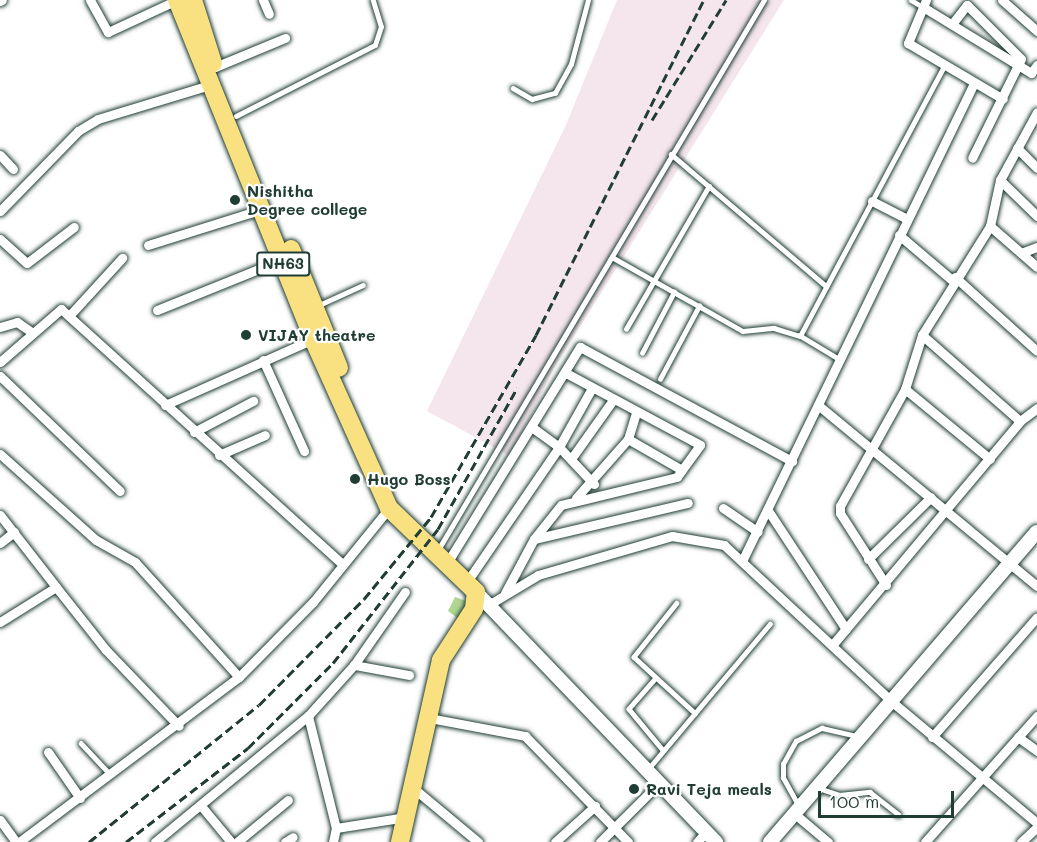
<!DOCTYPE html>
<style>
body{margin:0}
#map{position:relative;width:1037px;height:842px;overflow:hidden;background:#fff;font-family:Mali,sans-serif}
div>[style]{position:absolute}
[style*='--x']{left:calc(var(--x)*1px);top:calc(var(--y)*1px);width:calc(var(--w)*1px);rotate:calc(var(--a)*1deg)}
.built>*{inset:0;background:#f5e5ed}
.green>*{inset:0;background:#b0d691}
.roads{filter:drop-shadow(0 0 2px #1f3d34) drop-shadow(0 0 2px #1f3d34)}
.lane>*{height:4.5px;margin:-2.25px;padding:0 2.25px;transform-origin:2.25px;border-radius:2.25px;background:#fff}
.street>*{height:9px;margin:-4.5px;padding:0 4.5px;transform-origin:4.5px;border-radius:4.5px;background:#fff}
.secondary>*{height:14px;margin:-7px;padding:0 7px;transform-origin:7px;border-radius:7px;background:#fff}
.highway>*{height:18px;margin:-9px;padding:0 9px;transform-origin:9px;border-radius:9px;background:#f9e181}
.rail>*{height:3px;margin-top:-1.5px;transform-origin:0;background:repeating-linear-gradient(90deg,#1f3d34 0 9px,transparent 0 13.5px)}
.dots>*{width:16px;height:16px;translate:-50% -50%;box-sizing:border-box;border:3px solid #fff;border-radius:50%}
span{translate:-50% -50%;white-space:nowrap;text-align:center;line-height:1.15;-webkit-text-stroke:4.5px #fff;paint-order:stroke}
.shield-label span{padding:2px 4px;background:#fff;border:2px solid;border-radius:4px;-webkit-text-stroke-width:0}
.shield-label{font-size:15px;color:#1f3d34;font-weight:700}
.poi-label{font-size:16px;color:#1f3d34;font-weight:700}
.left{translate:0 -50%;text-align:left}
.scale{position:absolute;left:818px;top:791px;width:136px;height:27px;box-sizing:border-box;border:3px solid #1f3d34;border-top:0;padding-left:8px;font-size:18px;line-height:21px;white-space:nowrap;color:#1f3d34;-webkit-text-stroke:4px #fff;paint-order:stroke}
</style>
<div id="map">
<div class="built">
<div style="clip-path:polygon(617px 0,784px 0,554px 368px,510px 456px,427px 411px,566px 125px)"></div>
</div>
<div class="green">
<div style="clip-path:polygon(455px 597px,469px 602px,460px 620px,448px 611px)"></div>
</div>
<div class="roads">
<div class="lane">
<div style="--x:911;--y:0;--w:14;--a:30"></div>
<div style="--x:513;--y:88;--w:22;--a:30"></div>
<div style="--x:532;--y:99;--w:24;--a:-15"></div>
<div style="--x:555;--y:93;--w:33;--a:-61"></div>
<div style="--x:571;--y:64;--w:66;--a:-75.1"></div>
<div style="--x:236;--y:116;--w:156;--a:-27.1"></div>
<div style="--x:375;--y:45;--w:19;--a:-72"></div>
<div style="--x:381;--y:27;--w:28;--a:-107"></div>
<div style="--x:671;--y:154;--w:204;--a:40.4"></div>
<div style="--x:612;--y:257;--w:150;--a:29.5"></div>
<div style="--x:743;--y:331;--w:31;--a:-6"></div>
<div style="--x:774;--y:328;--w:27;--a:17"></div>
<div style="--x:319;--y:305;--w:48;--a:-24.4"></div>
<div style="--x:626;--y:329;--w:165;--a:-59.9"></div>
<div style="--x:642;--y:353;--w:69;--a:-62.3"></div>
<div style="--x:840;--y:360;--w:47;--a:-149"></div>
<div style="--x:800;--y:336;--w:306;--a:-61.9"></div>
<div style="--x:660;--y:379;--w:83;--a:-61.9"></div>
<div style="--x:438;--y:550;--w:639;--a:-59.34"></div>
<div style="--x:677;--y:603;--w:69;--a:128.5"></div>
<div style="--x:634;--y:657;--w:83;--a:42.6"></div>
<div style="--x:656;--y:678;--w:41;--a:131.1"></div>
<div style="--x:629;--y:709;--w:53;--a:50.3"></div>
<div style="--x:81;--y:743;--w:42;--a:46.9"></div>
<div style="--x:649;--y:768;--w:188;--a:-50"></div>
<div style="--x:818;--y:788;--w:22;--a:18"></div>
<div style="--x:839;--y:795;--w:31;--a:-6"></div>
<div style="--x:870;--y:792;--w:36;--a:38"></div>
<div style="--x:798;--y:805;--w:31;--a:-119"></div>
<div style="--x:783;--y:778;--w:14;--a:-90"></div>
<div style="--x:783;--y:764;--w:26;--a:-61"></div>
<div style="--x:796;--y:741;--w:29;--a:-27"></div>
<div style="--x:822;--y:728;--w:37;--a:13"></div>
</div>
<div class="street">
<div style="--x:90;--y:0;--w:37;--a:61"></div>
<div style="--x:108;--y:32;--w:76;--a:-24.9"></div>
<div style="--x:263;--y:0;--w:15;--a:67"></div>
<div style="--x:926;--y:0;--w:47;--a:112.7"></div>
<div style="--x:908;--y:43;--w:110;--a:30.5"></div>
<div style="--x:1002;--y:0;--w:47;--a:41.5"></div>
<div style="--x:0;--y:1;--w:2;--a:-27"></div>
<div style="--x:923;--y:7;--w:127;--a:31.4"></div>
<div style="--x:1031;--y:73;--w:10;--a:-53"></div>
<div style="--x:952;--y:24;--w:24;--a:-52"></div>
<div style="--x:967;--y:5;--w:76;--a:45"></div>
<div style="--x:1021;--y:59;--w:110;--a:116.3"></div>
<div style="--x:215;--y:67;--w:76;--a:-22.5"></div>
<div style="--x:1017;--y:148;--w:28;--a:45"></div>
<div style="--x:0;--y:155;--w:19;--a:47"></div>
<div style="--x:1000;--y:180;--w:52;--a:44.2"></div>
<div style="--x:872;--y:201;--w:39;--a:27"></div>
<div style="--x:0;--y:211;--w:112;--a:-45.7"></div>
<div style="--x:78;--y:131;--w:23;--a:-31"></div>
<div style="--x:98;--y:119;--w:117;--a:-16.9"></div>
<div style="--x:990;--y:226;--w:62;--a:41.1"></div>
<div style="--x:899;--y:235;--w:71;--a:40.4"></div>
<div style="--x:0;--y:239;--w:36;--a:42"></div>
<div style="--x:27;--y:263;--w:59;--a:-37.5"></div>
<div style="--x:148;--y:245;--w:121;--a:-17.4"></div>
<div style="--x:1021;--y:253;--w:17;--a:-21"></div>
<div style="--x:955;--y:277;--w:110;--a:42.1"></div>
<div style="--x:157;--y:310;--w:134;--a:-22"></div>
<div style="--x:69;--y:316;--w:79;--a:-47.6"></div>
<div style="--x:0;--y:327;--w:18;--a:-16"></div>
<div style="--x:17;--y:322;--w:16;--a:35"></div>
<div style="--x:922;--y:335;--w:130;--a:41.3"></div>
<div style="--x:263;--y:360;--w:100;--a:65.7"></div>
<div style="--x:0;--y:362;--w:81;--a:-41"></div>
<div style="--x:61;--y:309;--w:378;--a:42.2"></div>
<div style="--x:566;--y:373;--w:152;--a:28.2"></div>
<div style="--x:700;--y:445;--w:39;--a:126"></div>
<div style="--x:677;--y:477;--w:119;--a:166.4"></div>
<div style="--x:561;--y:505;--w:43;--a:128.5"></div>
<div style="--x:534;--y:539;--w:158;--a:-13.2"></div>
<div style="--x:0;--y:376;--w:166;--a:43.8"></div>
<div style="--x:905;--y:389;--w:110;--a:39.5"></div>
<div style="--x:165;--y:405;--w:162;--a:-24"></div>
<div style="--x:818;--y:405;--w:284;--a:39.6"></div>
<div style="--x:533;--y:428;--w:32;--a:36"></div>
<div style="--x:559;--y:447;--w:68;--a:-60.8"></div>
<div style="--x:194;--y:432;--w:67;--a:-27.7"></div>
<div style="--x:628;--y:439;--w:27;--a:-73"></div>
<div style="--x:0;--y:454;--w:129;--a:41.9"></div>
<div style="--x:96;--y:540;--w:45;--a:29.4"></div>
<div style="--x:135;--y:562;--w:155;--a:47.9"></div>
<div style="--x:219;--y:455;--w:50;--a:-23.5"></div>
<div style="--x:571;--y:459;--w:72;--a:-54.6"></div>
<div style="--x:576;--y:498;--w:79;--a:-48.6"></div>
<div style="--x:628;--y:439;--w:62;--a:29.9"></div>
<div style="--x:723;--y:508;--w:42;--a:34.4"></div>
<div style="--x:769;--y:512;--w:140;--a:56.7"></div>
<div style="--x:0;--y:515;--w:91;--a:52.1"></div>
<div style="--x:0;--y:543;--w:18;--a:-38"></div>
<div style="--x:743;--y:559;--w:529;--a:-64.11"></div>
<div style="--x:868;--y:559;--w:88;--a:-44.5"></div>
<div style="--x:447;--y:563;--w:254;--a:-58.4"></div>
<div style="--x:580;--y:347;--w:241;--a:28.3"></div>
<div style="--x:466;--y:583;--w:165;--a:-55.6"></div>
<div style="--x:559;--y:447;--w:51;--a:46.6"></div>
<div style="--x:886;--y:585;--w:85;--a:-122.6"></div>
<div style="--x:840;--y:513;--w:7;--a:-90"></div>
<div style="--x:840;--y:506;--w:134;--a:-60.9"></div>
<div style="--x:905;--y:389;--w:57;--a:-72.5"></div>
<div style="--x:922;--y:335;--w:128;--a:-58"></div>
<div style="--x:990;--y:226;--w:47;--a:-77.7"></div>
<div style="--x:1000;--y:180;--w:77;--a:-61.4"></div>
<div style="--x:505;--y:593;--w:61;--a:-61.8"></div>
<div style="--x:490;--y:604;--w:56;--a:-31.1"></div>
<div style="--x:538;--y:575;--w:140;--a:-16.2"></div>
<div style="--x:672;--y:536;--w:53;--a:9.8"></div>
<div style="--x:724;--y:545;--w:229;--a:43"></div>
<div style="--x:891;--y:701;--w:190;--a:39.9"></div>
<div style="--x:0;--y:622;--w:66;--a:-32"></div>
<div style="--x:56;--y:587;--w:80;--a:51.6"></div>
<div style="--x:106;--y:650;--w:105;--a:46.2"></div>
<div style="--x:834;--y:643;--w:290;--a:-50"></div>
<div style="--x:1020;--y:421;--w:21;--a:-37"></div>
<div style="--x:354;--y:665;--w:56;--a:10.3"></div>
<div style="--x:308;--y:716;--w:115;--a:76"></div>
<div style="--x:429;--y:718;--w:98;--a:10.6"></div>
<div style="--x:525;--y:736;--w:148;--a:45.8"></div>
<div style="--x:932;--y:737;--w:159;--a:-48.8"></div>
<div style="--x:1018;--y:737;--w:24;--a:36"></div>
<div style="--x:48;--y:752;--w:56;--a:55.2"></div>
<div style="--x:412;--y:787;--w:86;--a:39.8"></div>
<div style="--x:202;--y:807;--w:45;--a:50.4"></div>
<div style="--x:796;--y:815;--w:42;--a:40.2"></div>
<div style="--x:0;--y:820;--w:27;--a:54"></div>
<div style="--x:19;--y:842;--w:275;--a:-36.9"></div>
<div style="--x:239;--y:677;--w:105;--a:-45.4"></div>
<div style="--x:313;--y:602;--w:121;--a:-51"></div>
<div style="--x:155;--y:842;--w:198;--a:-39.5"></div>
<div style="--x:308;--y:716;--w:69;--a:-48"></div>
<div style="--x:354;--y:665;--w:89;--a:-55.1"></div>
<div style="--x:237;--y:842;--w:66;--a:-39.5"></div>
<div style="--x:285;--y:842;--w:9;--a:-32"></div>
<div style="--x:333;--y:842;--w:14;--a:-78"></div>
<div style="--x:336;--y:828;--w:71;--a:-8.9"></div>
<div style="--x:555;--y:842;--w:54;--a:-42"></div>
<div style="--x:600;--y:842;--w:83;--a:-45"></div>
<div style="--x:697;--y:842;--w:13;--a:-48"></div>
<div style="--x:925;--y:842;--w:169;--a:-48.4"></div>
<div style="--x:1021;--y:842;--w:22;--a:-43"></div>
</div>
<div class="secondary">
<div style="--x:476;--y:592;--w:347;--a:46.2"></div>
<div style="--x:770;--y:842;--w:409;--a:-49.3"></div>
</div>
<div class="highway">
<div style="--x:177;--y:0;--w:365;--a:68.1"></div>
<div style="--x:313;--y:339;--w:185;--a:65.8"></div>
<div style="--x:389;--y:508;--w:121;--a:44"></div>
<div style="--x:476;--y:592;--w:17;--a:97"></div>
<div style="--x:474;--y:609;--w:61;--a:122.9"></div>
<div style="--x:441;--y:660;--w:187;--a:102.7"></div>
<div style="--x:193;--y:0;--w:66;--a:72.4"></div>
<div style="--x:291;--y:249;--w:128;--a:68"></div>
</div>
</div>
<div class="rail">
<div style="--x:652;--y:120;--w:141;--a:-58.3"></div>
<div style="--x:89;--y:842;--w:218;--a:-38.9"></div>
<div style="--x:259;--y:705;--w:149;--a:-45.3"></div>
<div style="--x:364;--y:599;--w:106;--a:-50.7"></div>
<div style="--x:431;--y:517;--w:210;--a:-60"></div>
<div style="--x:536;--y:335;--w:375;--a:-63.4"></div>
<div style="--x:126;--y:842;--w:154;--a:-37.6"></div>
<div style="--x:248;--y:748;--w:120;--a:-45"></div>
<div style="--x:333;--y:663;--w:170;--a:-51.9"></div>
<div style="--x:438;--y:529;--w:162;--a:-60.7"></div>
</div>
<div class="dots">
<div style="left:235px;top:200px;background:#1f3d34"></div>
<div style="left:246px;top:335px;background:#1f3d34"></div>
<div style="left:355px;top:479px;background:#1f3d34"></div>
<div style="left:634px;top:789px;background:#1f3d34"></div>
</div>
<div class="shield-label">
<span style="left:283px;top:264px">NH63</span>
</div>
<div class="poi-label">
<span class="left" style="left:247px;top:200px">Nishitha<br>Degree college</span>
<span class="left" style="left:258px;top:335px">VIJAY theatre</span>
<span class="left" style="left:367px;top:479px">Hugo Boss</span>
<span class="left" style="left:646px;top:789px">Ravi Teja meals</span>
</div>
<div class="scale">100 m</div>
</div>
